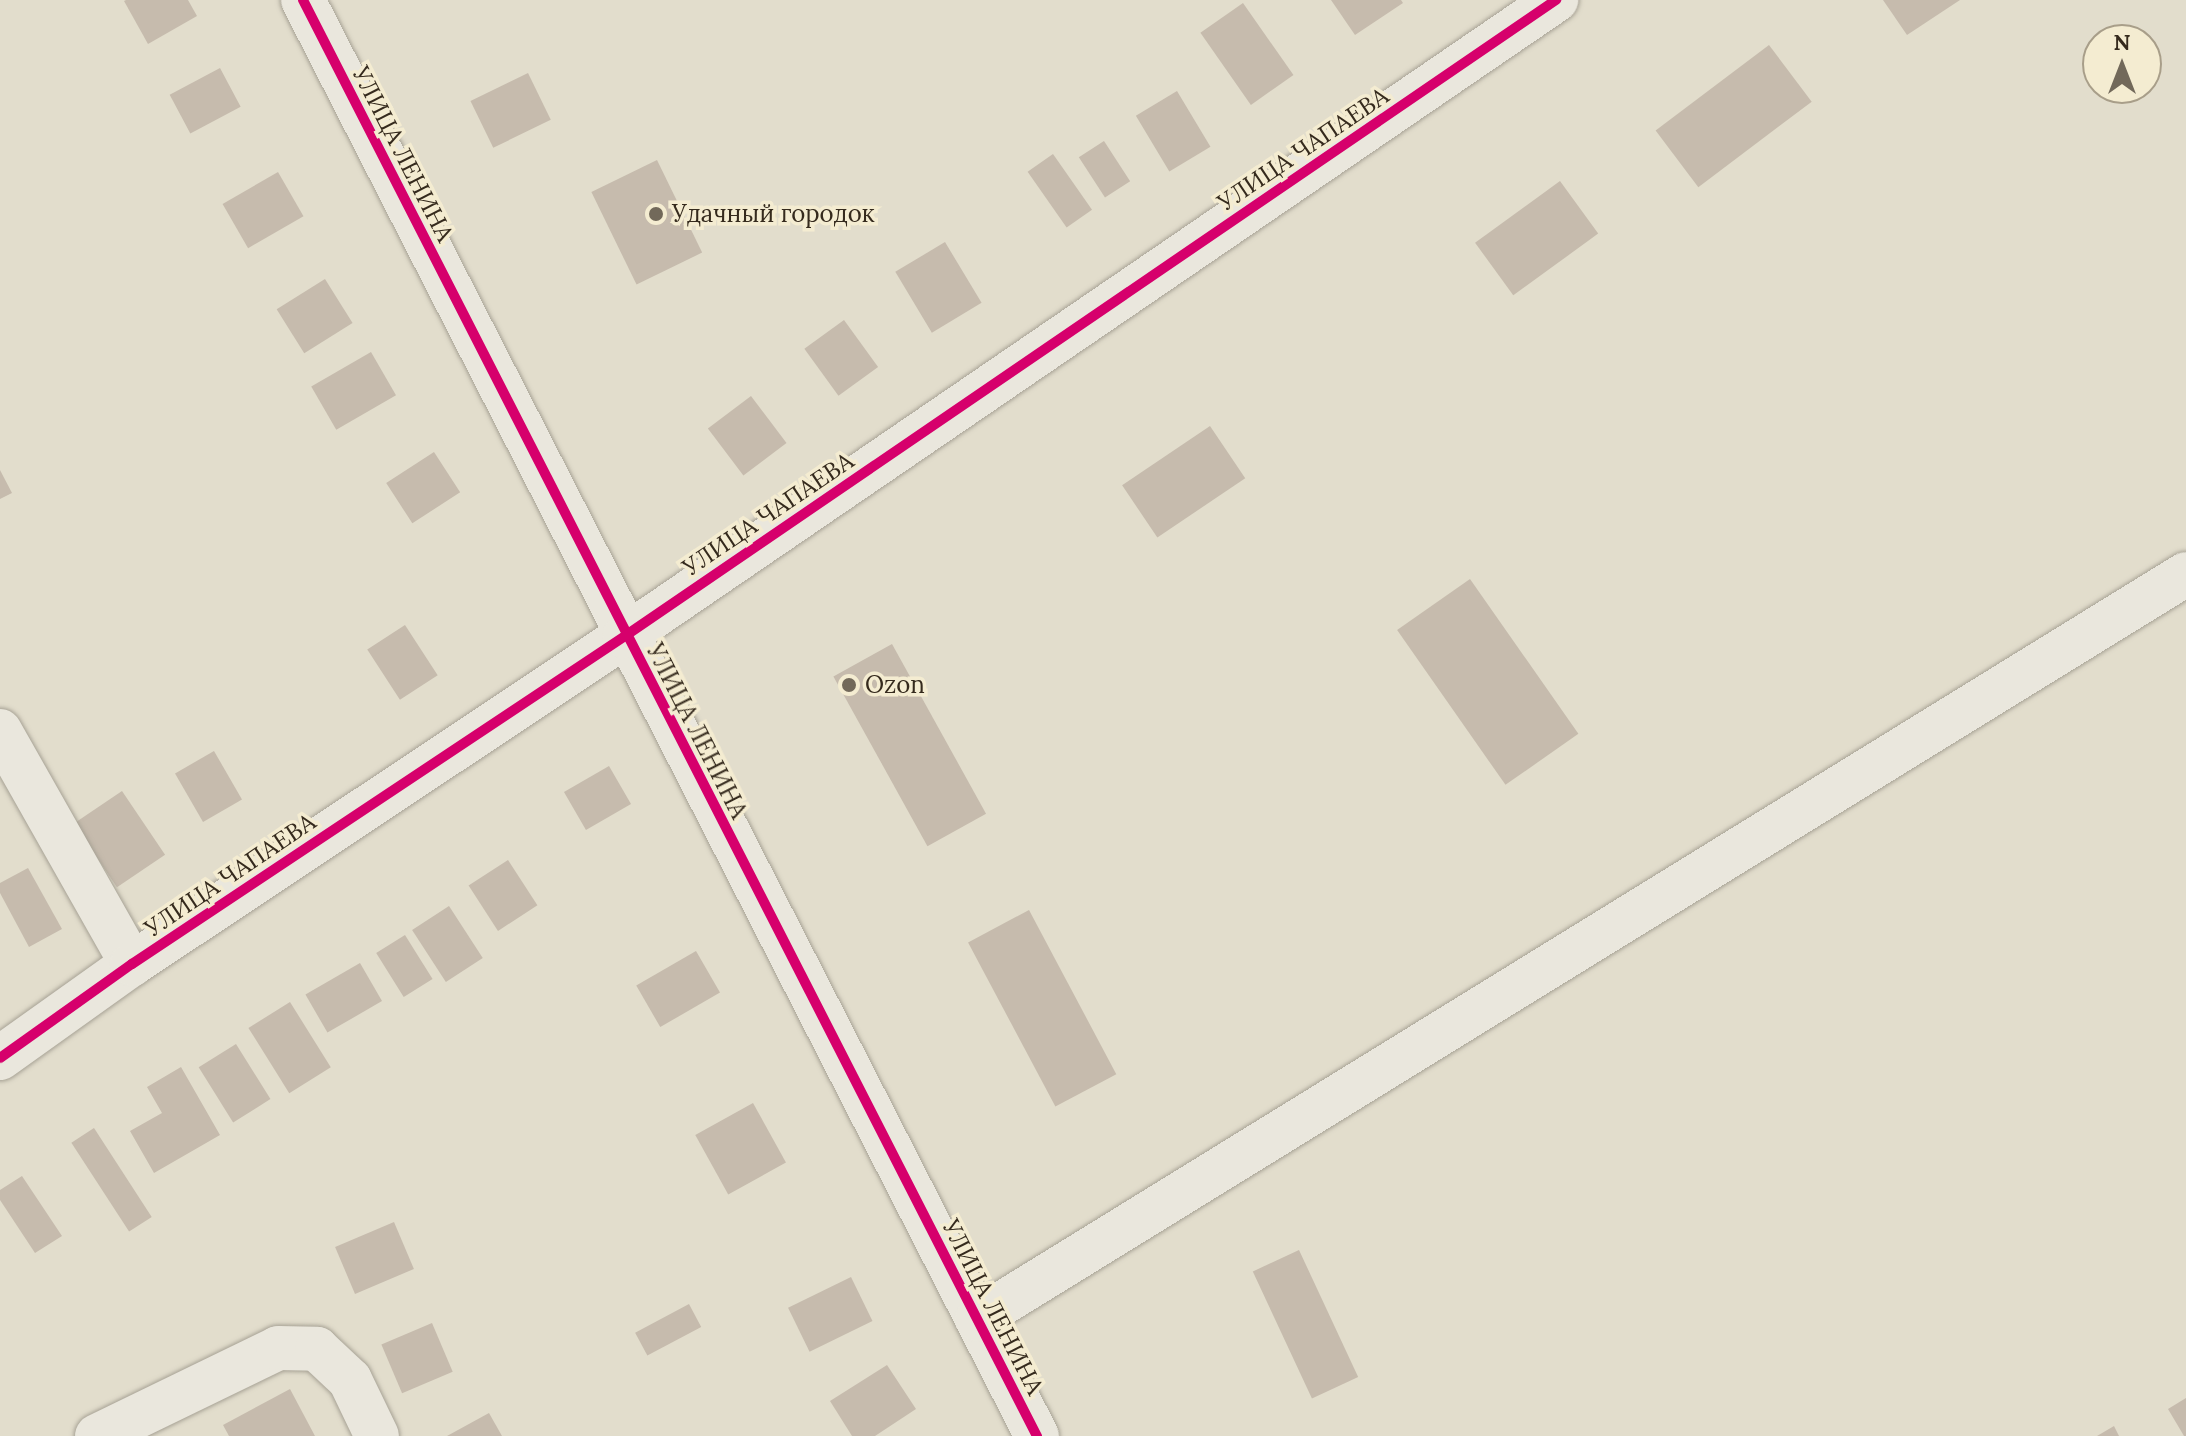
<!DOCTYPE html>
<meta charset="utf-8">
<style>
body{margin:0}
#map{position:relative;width:2186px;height:1436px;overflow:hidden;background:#e2ddcc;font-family:Lora,serif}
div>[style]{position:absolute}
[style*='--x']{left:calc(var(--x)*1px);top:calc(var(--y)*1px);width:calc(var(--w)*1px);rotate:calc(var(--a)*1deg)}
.building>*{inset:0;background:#c6bbad;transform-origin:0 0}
.roads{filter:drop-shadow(0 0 2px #a7a295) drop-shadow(0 0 2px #a7a295)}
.minor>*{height:44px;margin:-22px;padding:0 22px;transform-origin:22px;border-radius:22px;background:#eae7dd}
.cycleway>*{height:10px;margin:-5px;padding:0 5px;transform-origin:5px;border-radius:5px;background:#d6006c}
.dots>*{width:22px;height:22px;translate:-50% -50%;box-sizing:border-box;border:4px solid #f4ecd1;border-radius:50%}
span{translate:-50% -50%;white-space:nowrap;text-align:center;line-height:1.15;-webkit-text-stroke:7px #f4ecd1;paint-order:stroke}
.street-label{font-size:24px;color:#352a1d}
.poi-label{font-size:24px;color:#352a1d}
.left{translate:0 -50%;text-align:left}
.north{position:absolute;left:2082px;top:24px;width:80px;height:80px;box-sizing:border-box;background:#f4ecd1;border:2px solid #a89e89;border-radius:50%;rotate:0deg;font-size:22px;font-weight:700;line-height:32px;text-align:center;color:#352a1d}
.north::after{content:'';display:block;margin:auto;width:28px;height:36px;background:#72695a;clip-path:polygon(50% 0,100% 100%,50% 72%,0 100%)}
</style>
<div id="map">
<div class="building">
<div style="clip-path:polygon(126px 0,188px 0,197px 16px,148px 44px,124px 1px)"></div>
<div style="clip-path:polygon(1331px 0,1401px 0,1403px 3px,1355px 35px)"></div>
<div style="clip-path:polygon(1883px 0,1960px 0,1907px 35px)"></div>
<div style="left:1243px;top:3px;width:88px;height:52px;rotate:55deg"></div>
<div style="left:1769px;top:45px;width:71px;height:142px;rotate:53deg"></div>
<div style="left:220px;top:68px;width:44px;height:57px;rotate:62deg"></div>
<div style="left:528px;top:73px;width:52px;height:64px;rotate:64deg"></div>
<div style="left:1177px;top:91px;width:65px;height:48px;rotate:59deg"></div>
<div style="left:1104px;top:141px;width:48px;height:30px;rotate:57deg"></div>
<div style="left:1053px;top:154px;width:68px;height:31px;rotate:55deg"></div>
<div style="left:657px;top:160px;width:103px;height:73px;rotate:64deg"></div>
<div style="left:278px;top:172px;width:51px;height:64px;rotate:60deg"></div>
<div style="left:1560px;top:181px;width:65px;height:105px;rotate:54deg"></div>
<div style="left:945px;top:242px;width:71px;height:58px;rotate:59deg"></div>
<div style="left:325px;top:279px;width:52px;height:57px;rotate:58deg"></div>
<div style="left:844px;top:320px;width:58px;height:49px;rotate:54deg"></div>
<div style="left:371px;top:352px;width:50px;height:69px;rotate:60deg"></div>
<div style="left:751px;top:396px;width:59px;height:54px;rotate:53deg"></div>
<div style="left:1210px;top:426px;width:63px;height:106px;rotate:56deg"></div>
<div style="left:434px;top:452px;width:48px;height:57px;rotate:57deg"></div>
<div style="clip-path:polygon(0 470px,12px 493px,0 499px)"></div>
<div style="left:1470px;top:579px;width:189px;height:89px;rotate:55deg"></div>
<div style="left:405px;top:625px;width:60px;height:45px;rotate:57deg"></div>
<div style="left:892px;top:644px;width:194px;height:67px;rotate:61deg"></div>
<div style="left:214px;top:751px;width:56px;height:45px;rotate:60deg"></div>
<div style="left:609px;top:766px;width:44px;height:52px;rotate:60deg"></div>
<div style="left:122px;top:791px;width:77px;height:58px;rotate:56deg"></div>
<div style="left:508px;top:860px;width:54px;height:47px;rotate:57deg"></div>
<div style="clip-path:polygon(28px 868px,62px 929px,29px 947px,0 893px,0 883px)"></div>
<div style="left:449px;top:906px;width:62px;height:44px;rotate:57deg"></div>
<div style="left:1029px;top:910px;width:186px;height:69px;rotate:62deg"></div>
<div style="left:405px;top:935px;width:52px;height:34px;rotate:58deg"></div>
<div style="left:696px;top:951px;width:48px;height:69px;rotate:60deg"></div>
<div style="left:360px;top:963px;width:44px;height:63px;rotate:60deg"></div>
<div style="left:290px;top:1002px;width:77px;height:49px;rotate:58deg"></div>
<div style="left:236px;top:1044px;width:65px;height:44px;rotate:58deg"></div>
<div style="clip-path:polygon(181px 1067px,220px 1135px,154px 1173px,130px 1131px,162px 1113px,147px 1087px)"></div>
<div style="left:753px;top:1103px;width:68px;height:66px;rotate:61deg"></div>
<div style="left:94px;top:1128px;width:106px;height:27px;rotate:57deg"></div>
<div style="clip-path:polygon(22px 1176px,62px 1236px,35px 1253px,0 1200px,0 1190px)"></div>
<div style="left:394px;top:1222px;width:51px;height:64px;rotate:67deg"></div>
<div style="left:1299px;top:1250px;width:140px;height:51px;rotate:65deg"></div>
<div style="left:851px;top:1277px;width:49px;height:70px;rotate:64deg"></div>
<div style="left:689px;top:1304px;width:26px;height:61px;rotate:62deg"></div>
<div style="left:432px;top:1323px;width:53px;height:55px;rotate:67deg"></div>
<div style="clip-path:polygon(887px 1365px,916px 1409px,875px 1436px,852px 1436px,830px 1401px)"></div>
<div style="clip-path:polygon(290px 1389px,315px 1436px,229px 1436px,223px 1425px)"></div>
<div style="clip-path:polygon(2186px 1398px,2186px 1436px,2184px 1436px,2168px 1409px)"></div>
<div style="clip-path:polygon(489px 1413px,502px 1436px,447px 1436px)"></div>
<div style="clip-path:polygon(2114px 1426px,2119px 1436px,2097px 1436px)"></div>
</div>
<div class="roads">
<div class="minor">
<div style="--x:303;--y:0;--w:1613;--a:62.93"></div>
<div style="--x:0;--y:731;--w:268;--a:60.5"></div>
<div style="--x:0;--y:1058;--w:162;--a:-35.5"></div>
<div style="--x:132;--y:964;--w:592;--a:-33.64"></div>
<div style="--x:625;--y:636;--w:1128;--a:-34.34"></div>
<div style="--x:977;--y:1319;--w:1420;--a:-31.64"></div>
<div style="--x:97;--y:1436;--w:201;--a:-25.9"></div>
<div style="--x:278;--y:1348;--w:39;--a:1"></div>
<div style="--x:317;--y:1349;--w:45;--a:43.2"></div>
<div style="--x:350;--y:1380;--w:62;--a:64.3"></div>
</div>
</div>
<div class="cycleway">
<div style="--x:303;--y:0;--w:1613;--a:62.93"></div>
<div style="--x:0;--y:1058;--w:162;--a:-35.5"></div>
<div style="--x:132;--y:964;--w:592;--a:-33.64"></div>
<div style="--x:625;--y:636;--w:1128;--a:-34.34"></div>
</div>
<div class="dots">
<div style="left:656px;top:214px;background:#72695a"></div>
<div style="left:849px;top:685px;background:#72695a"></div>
</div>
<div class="street-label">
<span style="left:1303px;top:149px;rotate:-34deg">УЛИЦА ЧАПАЕВА</span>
<span style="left:403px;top:154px;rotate:63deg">УЛИЦА ЛЕНИНА</span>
<span style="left:768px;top:514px;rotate:-34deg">УЛИЦА ЧАПАЕВА</span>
<span style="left:697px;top:731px;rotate:63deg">УЛИЦА ЛЕНИНА</span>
<span style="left:230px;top:875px;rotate:-34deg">УЛИЦА ЧАПАЕВА</span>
<span style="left:993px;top:1307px;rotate:63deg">УЛИЦА ЛЕНИНА</span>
</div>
<div class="poi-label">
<span class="left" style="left:672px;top:214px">Удачный городок</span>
<span class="left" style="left:865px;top:685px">Ozon</span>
</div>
<div class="north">N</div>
</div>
